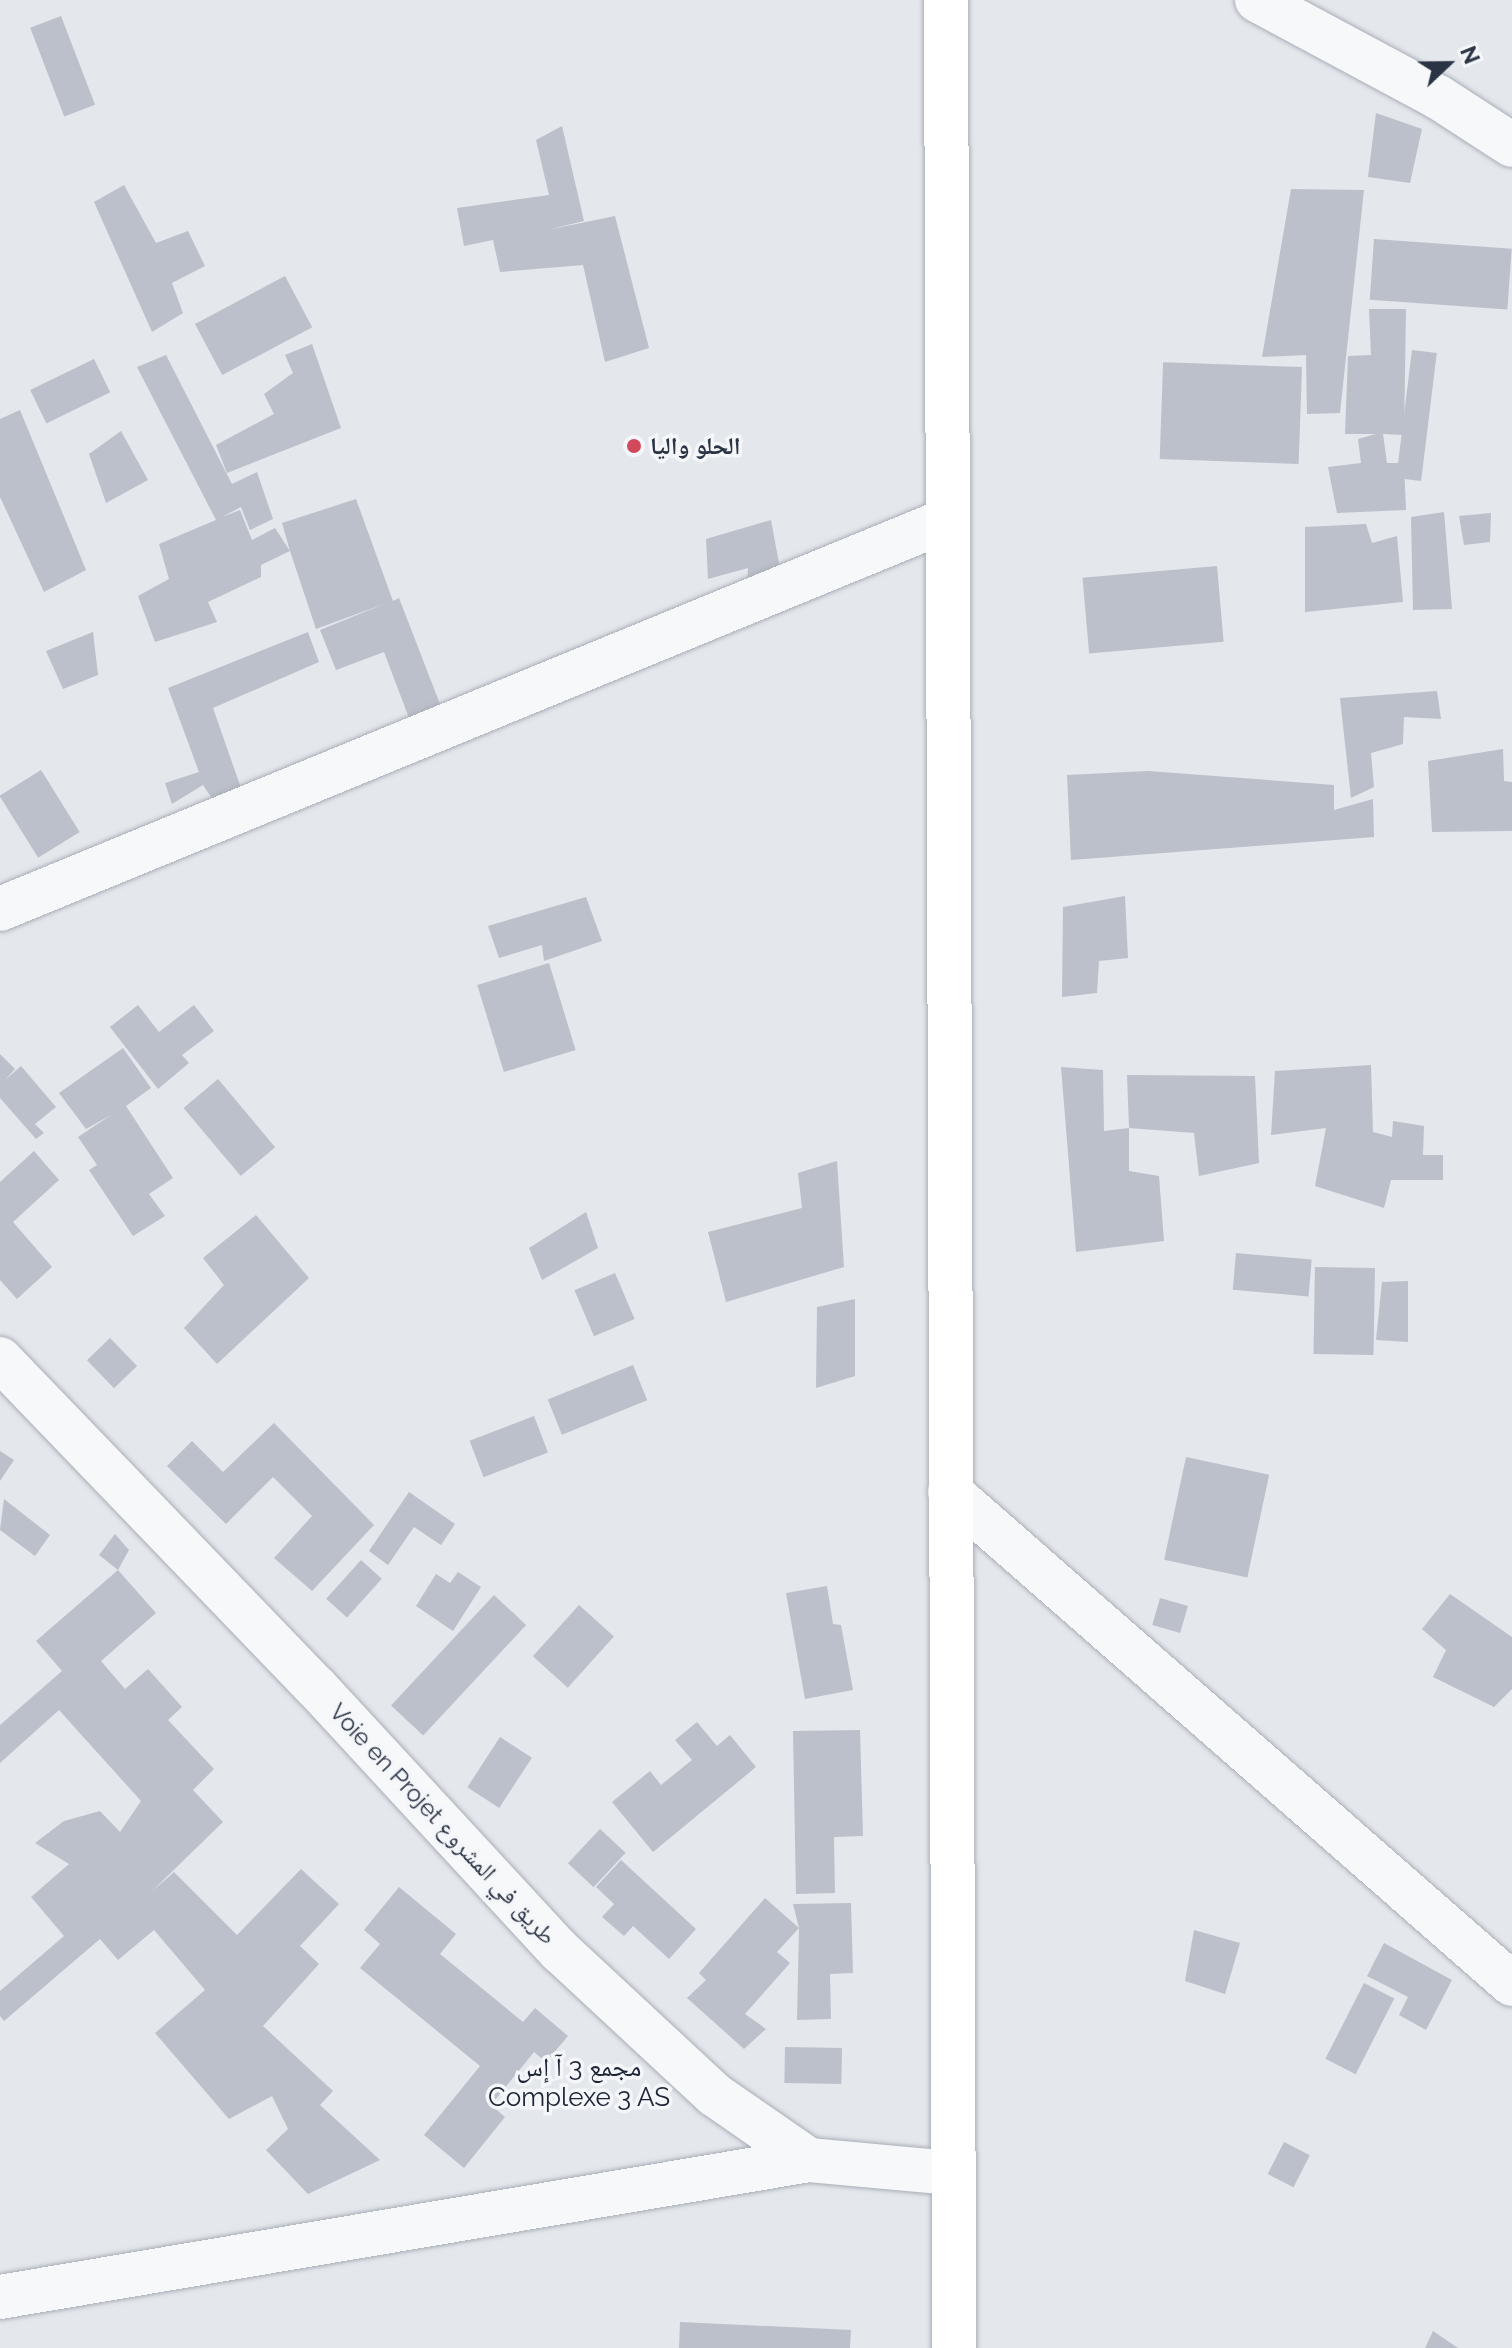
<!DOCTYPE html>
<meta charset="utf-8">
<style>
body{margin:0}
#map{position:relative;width:1512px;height:2348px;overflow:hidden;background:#e4e7ec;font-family:Raleway,"Noto Naskh Arabic",sans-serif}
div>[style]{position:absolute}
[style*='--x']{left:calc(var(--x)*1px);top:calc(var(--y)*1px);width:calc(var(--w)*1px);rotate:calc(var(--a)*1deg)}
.building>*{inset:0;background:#bbc0ca;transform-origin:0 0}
.roads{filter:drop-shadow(0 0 2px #a9aeb7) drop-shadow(0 0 2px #a9aeb7)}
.minor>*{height:44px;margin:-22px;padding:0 22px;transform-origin:22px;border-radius:22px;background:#f7f8fa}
.major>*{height:44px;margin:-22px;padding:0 22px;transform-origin:22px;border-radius:22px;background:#fff}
.dots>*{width:22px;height:22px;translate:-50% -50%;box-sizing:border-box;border:4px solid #f4f6f9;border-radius:50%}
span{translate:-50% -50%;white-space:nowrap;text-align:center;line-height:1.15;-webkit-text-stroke:7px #f4f6f9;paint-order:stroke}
.poi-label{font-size:24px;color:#2b3445;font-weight:700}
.left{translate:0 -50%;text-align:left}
.street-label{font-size:24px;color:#2b3445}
.neighbourhood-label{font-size:26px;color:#1d2536}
.north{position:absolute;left:1408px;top:24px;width:80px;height:80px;-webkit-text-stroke:6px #f4f6f9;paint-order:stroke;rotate:68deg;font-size:22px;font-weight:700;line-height:32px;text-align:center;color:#2b3445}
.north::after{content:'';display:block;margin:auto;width:28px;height:36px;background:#2b3445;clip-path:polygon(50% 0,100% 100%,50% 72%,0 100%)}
</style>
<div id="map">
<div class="building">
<div style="left:61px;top:16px;width:95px;height:33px;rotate:69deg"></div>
<div style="clip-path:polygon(1376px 113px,1422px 129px,1410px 183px,1368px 177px)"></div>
<div style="clip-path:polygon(562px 126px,584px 221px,547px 230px,615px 216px,649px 348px,605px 362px,583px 265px,500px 272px,493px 240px,464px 246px,457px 208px,549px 195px,536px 140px)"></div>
<div style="clip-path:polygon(124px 185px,156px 243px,188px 231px,205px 266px,172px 283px,183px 313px,152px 332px,94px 202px)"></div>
<div style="clip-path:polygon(1291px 189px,1364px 190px,1340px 413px,1307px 414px,1306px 355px,1262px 357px)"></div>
<div style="left:1374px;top:239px;width:138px;height:61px;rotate:4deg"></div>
<div style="left:285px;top:276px;width:58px;height:102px;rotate:62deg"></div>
<div style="clip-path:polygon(1369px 309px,1406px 309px,1404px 435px,1383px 434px,1387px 463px,1404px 463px,1406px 510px,1337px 513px,1328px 467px,1361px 463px,1358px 439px,1376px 434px,1345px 434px,1348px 356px,1371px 355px)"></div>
<div style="clip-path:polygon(312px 344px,341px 428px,227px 473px,216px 445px,274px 414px,264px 394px,293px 373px,285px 355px)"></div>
<div style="left:1412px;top:350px;width:25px;height:129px;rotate:7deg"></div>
<div style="clip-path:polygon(166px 355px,232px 484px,257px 472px,273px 519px,250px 530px,241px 507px,222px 517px,240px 510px,252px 540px,275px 528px,290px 551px,282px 523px,356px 499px,393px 601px,399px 598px,440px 704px,409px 718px,384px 652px,336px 670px,320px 630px,384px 604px,316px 629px,290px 551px,261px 565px,261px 577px,208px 602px,217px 622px,155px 642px,138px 596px,169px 579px,159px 544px,216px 520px,137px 367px)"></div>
<div style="left:94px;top:359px;width:37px;height:71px;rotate:64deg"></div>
<div style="left:1302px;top:367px;width:97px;height:139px;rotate:92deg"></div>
<div style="clip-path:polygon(20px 410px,86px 570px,44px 592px,0 497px,0 419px)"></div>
<div style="clip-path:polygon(121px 431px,148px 480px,106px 503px,89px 454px)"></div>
<div style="clip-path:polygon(1444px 512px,1452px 609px,1413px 610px,1411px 517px)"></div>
<div style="clip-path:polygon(1491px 513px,1490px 542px,1464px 545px,1459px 516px)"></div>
<div style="clip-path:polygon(771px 520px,781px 574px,747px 588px,748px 568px,708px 579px,706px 539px)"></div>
<div style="clip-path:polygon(1366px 524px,1372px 543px,1397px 536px,1403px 602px,1305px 612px,1305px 527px)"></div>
<div style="left:1217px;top:566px;width:76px;height:135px;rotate:85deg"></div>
<div style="clip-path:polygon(93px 632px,98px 675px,63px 689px,46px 651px)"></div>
<div style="clip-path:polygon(308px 632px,319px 662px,213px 708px,241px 788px,213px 800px,203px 785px,172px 804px,165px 783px,199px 772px,168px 688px)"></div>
<div style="clip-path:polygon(1437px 691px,1441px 719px,1404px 717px,1403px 744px,1371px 753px,1374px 787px,1351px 798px,1340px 698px)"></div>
<div style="clip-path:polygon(1503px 749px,1504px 781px,1512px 782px,1512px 831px,1432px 832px,1428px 761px)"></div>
<div style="left:41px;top:770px;width:73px;height:49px;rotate:58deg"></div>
<div style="clip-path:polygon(1148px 771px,1334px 785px,1334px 810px,1373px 799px,1374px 837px,1071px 860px,1067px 775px)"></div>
<div style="clip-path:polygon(1125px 896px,1128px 958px,1099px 961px,1097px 993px,1062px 997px,1063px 907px)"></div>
<div style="clip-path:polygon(586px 897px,602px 941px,544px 961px,542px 945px,499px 958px,488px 926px)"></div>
<div style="left:549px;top:963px;width:91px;height:75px;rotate:73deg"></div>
<div style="clip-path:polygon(138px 1005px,159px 1032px,194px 1005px,214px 1031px,182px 1055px,189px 1063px,158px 1089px,110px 1027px)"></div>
<div style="clip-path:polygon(123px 1048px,151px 1088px,126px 1106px,173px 1178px,149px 1194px,165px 1216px,133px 1236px,89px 1170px,97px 1165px,78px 1137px,111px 1115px,86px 1129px,59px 1093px)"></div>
<div style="clip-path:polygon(0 1054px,15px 1069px,5px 1080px,21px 1066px,56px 1107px,35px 1124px,44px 1133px,36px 1139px,0 1098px)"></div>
<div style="clip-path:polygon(1371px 1065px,1373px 1132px,1392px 1137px,1393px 1121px,1424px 1126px,1423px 1155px,1443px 1155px,1443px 1180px,1391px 1180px,1384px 1208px,1315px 1186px,1326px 1128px,1271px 1135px,1275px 1071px)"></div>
<div style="clip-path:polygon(1061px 1067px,1103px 1070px,1104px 1131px,1129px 1128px,1129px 1171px,1159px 1176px,1164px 1241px,1076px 1252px)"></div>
<div style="clip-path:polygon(1127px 1075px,1255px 1076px,1259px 1163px,1199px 1176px,1194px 1133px,1129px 1128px)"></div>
<div style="left:218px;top:1079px;width:89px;height:45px;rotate:50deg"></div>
<div style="clip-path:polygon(34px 1151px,59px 1180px,13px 1222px,52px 1267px,17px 1299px,0 1280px,0 1182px)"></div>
<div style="clip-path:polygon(837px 1161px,844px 1267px,726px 1302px,708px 1232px,802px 1208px,798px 1173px)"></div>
<div style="clip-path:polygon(586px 1212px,598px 1248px,542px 1280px,529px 1248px)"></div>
<div style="clip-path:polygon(256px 1215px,309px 1278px,217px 1364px,184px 1328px,224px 1285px,203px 1258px)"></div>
<div style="left:1236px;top:1253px;width:76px;height:37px;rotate:5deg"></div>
<div style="left:1315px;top:1267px;width:60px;height:87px;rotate:1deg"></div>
<div style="left:615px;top:1273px;width:50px;height:44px;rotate:67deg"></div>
<div style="clip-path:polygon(1408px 1281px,1408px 1342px,1376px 1340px,1382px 1282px)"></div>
<div style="clip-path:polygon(855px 1299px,855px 1376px,816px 1388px,817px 1307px)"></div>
<div style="left:110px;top:1338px;width:39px;height:32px;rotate:46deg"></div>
<div style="left:633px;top:1365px;width:38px;height:92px;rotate:68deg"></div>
<div style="left:534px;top:1416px;width:39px;height:69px;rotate:69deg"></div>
<div style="clip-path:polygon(274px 1423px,374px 1525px,312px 1591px,274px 1558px,312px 1516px,273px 1477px,226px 1524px,167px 1466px,192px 1441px,223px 1472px)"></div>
<div style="clip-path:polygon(0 1451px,14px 1460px,0 1481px)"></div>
<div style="left:1186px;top:1457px;width:85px;height:105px;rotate:12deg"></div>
<div style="clip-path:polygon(409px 1492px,455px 1524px,441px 1545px,414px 1527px,388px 1565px,369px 1551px)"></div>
<div style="clip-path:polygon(4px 1499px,50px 1535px,35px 1556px,0 1530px)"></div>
<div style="clip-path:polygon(115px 1534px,129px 1550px,118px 1570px,99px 1555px)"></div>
<div style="left:361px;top:1560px;width:28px;height:52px;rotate:42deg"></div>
<div style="clip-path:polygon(118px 1570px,156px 1613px,101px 1661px,125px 1689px,148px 1669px,182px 1707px,168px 1720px,214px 1769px,193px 1790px,223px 1822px,150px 1893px,174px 1872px,237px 1935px,301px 1869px,339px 1904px,300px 1946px,319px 1964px,263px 2026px,333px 2091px,320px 2105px,380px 2160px,308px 2194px,266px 2150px,288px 2129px,272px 2096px,229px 2119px,155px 2033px,205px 1990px,154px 1930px,118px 1960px,100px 1939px,4px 2021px,0 2016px,0 1991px,64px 1936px,31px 1897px,69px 1864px,35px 1843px,64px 1821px,100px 1811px,120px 1832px,141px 1801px,59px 1710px,0 1763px,0 1725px,62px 1671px,36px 1641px)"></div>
<div style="clip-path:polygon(458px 1572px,481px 1587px,453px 1631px,416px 1606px,436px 1574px,450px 1583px)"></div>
<div style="clip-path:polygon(827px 1586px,833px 1624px,841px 1625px,853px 1690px,805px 1699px,786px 1593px)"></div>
<div style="clip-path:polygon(1450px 1594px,1512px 1637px,1512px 1689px,1494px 1707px,1433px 1677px,1446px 1650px,1422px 1629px)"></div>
<div style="left:494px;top:1595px;width:44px;height:151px;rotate:43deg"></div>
<div style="left:1160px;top:1598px;width:29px;height:28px;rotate:16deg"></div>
<div style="left:579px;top:1605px;width:47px;height:69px;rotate:42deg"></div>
<div style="clip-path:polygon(697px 1722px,717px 1746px,730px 1735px,756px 1767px,653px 1852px,612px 1802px,650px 1771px,661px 1785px,692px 1760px,675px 1740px)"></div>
<div style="clip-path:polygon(860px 1730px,863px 1836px,834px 1837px,835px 1893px,796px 1894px,793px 1731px)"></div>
<div style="left:500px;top:1737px;width:38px;height:60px;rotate:33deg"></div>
<div style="left:600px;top:1829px;width:35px;height:47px;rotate:43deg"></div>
<div style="clip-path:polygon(621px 1860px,696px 1929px,669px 1959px,633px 1926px,624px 1936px,602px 1917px,614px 1904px,596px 1887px)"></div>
<div style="clip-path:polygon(399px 1887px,456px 1934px,440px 1954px,523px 2022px,535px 2008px,568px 2036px,546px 2062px,534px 2052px,491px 2105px,505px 2117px,464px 2168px,424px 2135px,480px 2066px,360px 1968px,380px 1944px,364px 1930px)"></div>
<div style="clip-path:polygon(765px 1898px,799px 1928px,793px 1904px,851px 1903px,853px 1973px,830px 1974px,831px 2019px,797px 2020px,799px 1928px,777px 1952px,790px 1963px,745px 2014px,766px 2029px,744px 2049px,687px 1998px,706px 1980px,699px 1973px)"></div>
<div style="clip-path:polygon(1194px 1930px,1240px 1943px,1225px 1994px,1185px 1981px)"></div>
<div style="clip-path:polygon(1384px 1943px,1452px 1980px,1426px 2030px,1399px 2015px,1408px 1997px,1367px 1976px)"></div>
<div style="left:1364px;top:1983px;width:34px;height:85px;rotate:27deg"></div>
<div style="left:785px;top:2047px;width:57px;height:36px;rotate:1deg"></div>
<div style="left:1284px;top:2142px;width:29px;height:36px;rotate:27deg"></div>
<div style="clip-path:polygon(680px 2322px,851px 2330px,850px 2348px,679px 2348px)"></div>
<div style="clip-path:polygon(1433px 2331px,1458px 2348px,1425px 2348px)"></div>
</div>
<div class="roads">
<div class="minor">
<div style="--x:1257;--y:0;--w:205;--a:28.2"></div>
<div style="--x:1438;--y:97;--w:88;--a:33"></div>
<div style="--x:0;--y:909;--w:1024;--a:-22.33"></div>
<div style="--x:0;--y:1359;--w:455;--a:46.1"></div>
<div style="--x:316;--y:1687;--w:359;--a:47.3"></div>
<div style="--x:560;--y:1951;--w:212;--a:42.9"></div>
<div style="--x:715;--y:2095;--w:114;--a:34.7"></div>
<div style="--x:809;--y:2160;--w:144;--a:5.2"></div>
<div style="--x:950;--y:1492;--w:747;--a:41.2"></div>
<div style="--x:0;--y:2297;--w:821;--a:-9.61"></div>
</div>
<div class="major">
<div style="--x:946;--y:0;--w:2348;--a:89.8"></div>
</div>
</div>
<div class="dots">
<div style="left:634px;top:446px;background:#d1495b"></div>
</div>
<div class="poi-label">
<span class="left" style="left:650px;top:446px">الحلو واليا</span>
</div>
<div class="street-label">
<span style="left:443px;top:1824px;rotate:47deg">Voie en Projet طريق في المشروع</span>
</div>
<div class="neighbourhood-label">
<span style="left:579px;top:2083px">مجمع 3 آ إس<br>Complexe 3 AS</span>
</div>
<div class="north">N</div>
</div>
